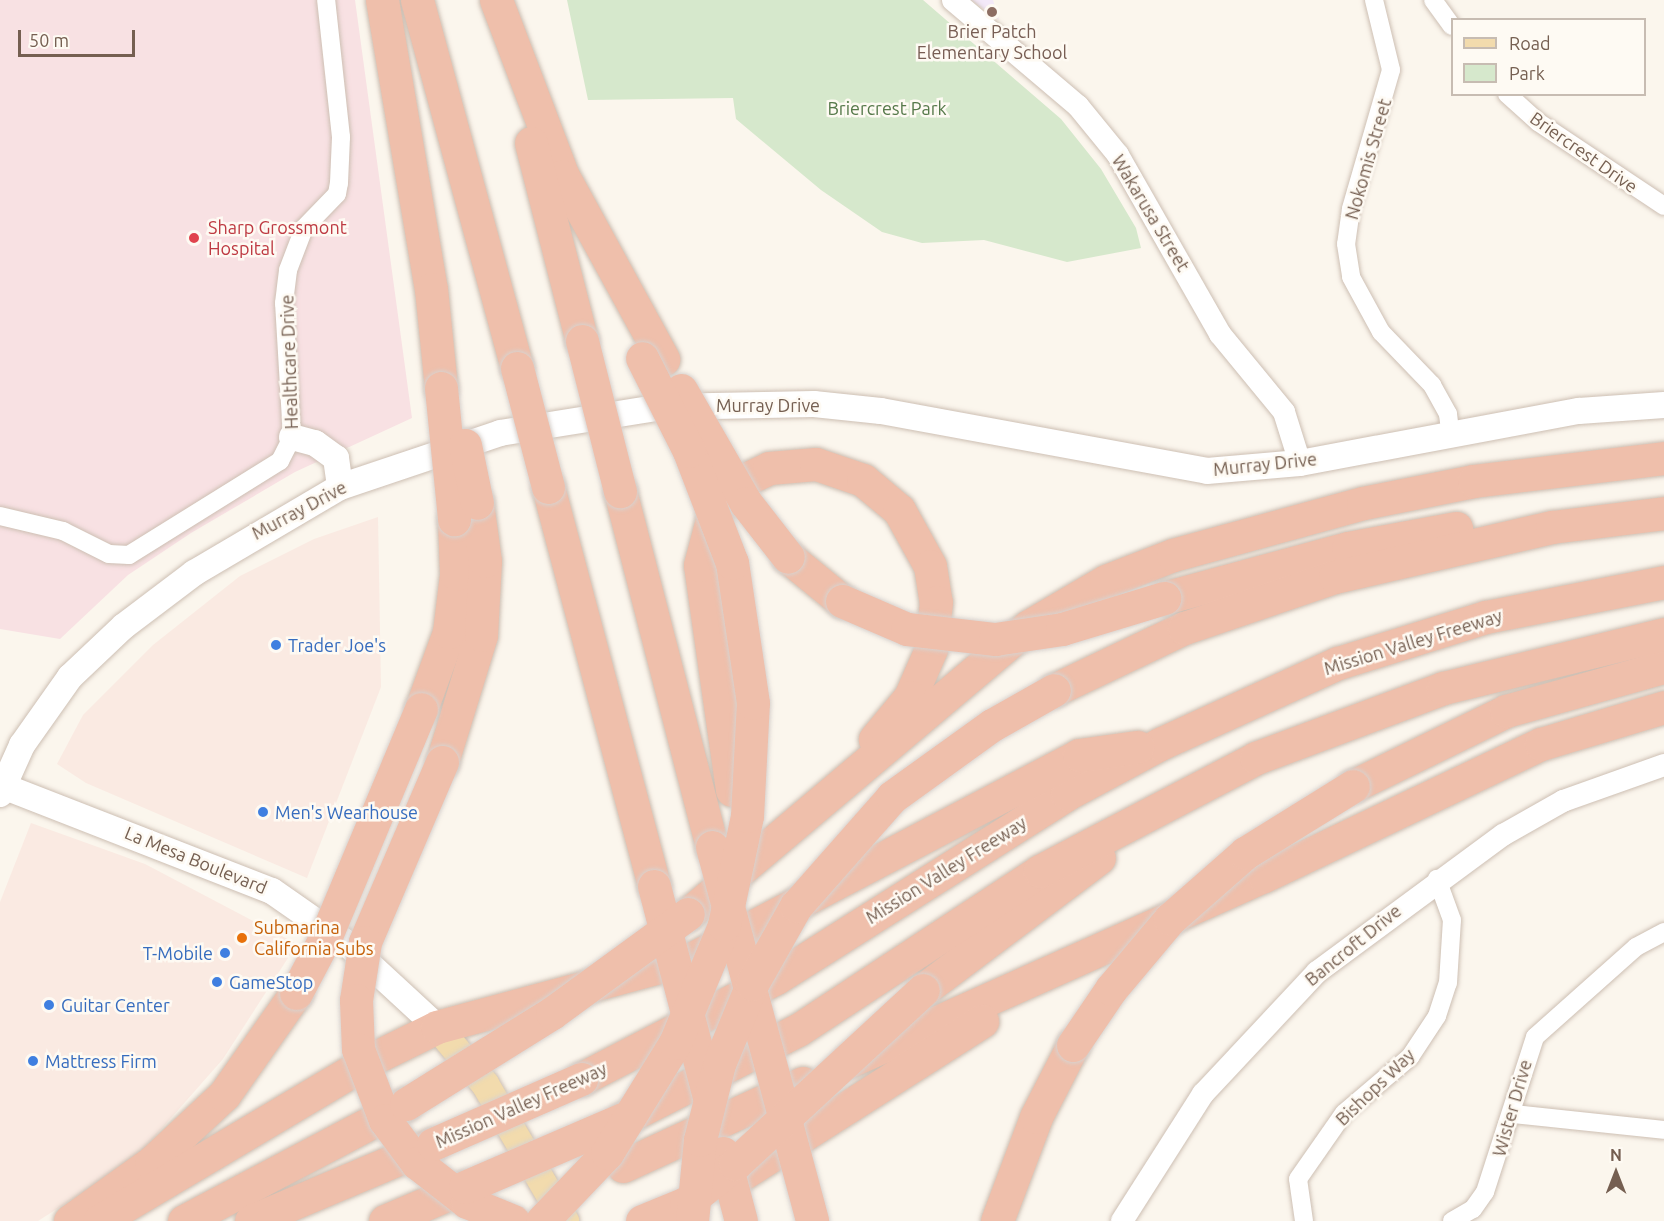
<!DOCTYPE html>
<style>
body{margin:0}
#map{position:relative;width:1664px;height:1221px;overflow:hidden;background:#fbf6ed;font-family:Ubuntu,sans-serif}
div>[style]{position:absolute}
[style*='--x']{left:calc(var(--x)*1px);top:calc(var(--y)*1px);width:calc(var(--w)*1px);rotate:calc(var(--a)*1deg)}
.commercial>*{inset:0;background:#faeae2}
.education>*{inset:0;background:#f3e9f8}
.medical>*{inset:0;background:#f8e1e3}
.green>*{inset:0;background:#d6e8cc}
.roads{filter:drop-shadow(0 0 2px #cdbfb3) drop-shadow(0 0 2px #cdbfb3)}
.minor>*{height:18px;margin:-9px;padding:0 9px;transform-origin:9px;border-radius:9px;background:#fff}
.tertiary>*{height:22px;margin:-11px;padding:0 11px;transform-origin:11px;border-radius:11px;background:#fff}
.secondary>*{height:26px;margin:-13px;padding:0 13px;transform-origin:13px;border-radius:13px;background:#fff}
.primary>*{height:28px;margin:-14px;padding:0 14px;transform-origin:14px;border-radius:14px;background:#f2dbad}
.motorway>*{height:33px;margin:-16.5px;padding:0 16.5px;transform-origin:16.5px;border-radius:16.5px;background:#efbfab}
.bridges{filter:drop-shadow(0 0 2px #d8d2ce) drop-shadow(0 0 2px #d8d2ce)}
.motorway-bridge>*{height:33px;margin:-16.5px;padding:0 16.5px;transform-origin:16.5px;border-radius:16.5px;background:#efbfab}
.dots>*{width:16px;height:16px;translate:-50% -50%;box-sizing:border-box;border:3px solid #fefaf3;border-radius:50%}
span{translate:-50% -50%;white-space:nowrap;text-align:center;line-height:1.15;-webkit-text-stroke:5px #fefaf3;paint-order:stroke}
.education-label{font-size:18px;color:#785e54}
.park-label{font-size:18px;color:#56794a}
.street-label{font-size:18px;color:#755f51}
.health-label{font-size:18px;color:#be3a42}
.left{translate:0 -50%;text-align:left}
.shop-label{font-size:18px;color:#366cbe}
.right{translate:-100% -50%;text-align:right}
.food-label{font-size:18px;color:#c56008}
.legend{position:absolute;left:1451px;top:18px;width:195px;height:78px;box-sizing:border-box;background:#fefaf3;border:2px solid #c7bcb2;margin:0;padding:8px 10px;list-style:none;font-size:18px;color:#755f51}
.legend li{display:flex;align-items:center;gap:12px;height:30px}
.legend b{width:30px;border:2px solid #c7bcb2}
.north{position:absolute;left:1586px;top:1143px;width:60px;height:60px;-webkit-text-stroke:4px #fefaf3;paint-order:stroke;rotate:0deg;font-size:16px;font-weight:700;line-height:24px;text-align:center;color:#755f51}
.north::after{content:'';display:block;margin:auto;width:21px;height:27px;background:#755f51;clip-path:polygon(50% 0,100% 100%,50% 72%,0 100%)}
.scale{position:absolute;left:18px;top:30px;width:117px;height:27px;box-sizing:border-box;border:3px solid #755f51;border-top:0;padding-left:8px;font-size:18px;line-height:21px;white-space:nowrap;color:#755f51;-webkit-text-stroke:4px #fefaf3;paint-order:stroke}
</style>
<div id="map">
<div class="commercial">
<div style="clip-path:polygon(378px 517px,381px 687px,307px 878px,86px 783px,57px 764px,83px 715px,153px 645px,240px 576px,314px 539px)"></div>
<div style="clip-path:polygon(31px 823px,145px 864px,297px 944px,223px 1059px,135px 1159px,38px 1221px,0 1221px,0 902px)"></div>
</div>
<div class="education">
<div style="clip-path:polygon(971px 0,993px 0,999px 20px)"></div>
</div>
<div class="medical">
<div style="clip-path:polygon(0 0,355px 0,412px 418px,295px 472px,191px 533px,128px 575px,60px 639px,0 629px)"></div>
</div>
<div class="green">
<div style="clip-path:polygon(567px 0,923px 0,1061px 119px,1101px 169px,1136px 228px,1141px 248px,1067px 262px,984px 240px,922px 243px,882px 232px,821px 190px,736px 119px,733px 98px,588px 100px)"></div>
</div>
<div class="roads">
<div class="minor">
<div style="--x:1374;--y:0;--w:72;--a:76.3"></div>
<div style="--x:1391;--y:70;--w:145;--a:106.1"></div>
<div style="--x:1351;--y:209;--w:35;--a:98"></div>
<div style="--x:1346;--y:244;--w:33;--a:81"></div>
<div style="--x:1351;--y:277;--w:63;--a:61.4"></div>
<div style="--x:1381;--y:332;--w:74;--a:46.1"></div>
<div style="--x:1432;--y:385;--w:33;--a:61"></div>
<div style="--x:1448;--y:414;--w:17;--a:83"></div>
<div style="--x:1433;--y:0;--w:32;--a:54"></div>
<div style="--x:1507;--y:94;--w:42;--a:42.1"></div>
<div style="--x:1538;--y:122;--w:151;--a:33.7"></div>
<div style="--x:0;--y:516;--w:65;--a:13.4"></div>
<div style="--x:63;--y:531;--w:51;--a:26.6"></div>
<div style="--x:109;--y:554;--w:20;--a:3"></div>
<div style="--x:129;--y:555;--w:178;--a:-31.9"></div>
<div style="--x:280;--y:461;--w:27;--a:-63"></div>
<div style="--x:292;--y:437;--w:134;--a:-93.4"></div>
<div style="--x:284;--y:303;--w:33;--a:-83"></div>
<div style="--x:288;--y:270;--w:45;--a:-69.1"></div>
<div style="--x:304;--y:228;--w:47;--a:-45.9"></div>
<div style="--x:337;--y:194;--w:11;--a:-80"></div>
<div style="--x:339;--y:183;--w:46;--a:-87.5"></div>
<div style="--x:341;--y:137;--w:138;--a:-96.2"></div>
<div style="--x:1513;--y:1114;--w:152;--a:6"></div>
<div style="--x:1304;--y:1221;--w:42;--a:-98.1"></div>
<div style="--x:1298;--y:1179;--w:80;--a:-55.1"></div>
<div style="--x:1344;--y:1113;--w:87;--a:-40.3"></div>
<div style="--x:1410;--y:1057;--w:49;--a:-56.6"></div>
<div style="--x:1437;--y:1016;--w:35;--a:-72"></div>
<div style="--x:1448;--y:983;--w:63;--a:-86.4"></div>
<div style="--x:1452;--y:920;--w:44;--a:-110.1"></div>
<div style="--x:1452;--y:1221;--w:24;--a:-30"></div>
<div style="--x:1473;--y:1209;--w:21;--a:-55"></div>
<div style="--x:1485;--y:1192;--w:163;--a:-72.1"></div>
<div style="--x:1535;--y:1037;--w:135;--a:-41.7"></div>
<div style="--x:1636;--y:947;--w:32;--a:-28"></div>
</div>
<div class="tertiary">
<div style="--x:953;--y:0;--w:164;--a:40.3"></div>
<div style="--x:1078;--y:106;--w:63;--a:50.8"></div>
<div style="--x:1118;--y:155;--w:206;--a:60.3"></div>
<div style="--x:1220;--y:334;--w:101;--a:50.6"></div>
<div style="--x:1284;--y:412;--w:53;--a:72.6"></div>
<div style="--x:1122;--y:1221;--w:151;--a:-57.5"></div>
<div style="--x:1203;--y:1094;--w:167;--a:-46.9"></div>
<div style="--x:1317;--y:972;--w:231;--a:-36.4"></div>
<div style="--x:1503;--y:835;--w:69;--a:-29.5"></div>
<div style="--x:1563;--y:801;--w:107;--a:-19.6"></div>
</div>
<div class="secondary">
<div style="--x:292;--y:437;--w:24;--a:15"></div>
<div style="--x:315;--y:443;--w:26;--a:36"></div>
<div style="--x:336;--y:458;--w:29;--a:82"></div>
<div style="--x:0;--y:785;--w:292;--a:21.3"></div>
<div style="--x:272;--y:891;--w:89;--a:34.9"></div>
<div style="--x:345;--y:942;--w:125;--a:42.7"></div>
<div style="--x:0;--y:794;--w:54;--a:-65.8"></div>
<div style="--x:22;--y:745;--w:83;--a:-54.8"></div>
<div style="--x:70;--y:677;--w:74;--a:-43.4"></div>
<div style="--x:124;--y:626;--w:88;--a:-37.1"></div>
<div style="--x:194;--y:573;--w:169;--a:-30.5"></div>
<div style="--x:340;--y:487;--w:169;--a:-18.6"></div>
<div style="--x:500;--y:433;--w:165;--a:-9.1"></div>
<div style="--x:663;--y:407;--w:151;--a:-1.1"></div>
<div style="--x:814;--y:404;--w:67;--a:6"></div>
<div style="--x:881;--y:411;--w:331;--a:10.4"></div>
<div style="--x:1207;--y:471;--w:93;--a:-4.9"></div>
<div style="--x:1300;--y:463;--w:284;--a:-10.6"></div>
<div style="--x:1579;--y:411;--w:85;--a:-4"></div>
</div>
<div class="primary">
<div style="--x:437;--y:1027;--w:75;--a:49.9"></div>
<div style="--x:485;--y:1084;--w:159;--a:59.7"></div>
</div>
<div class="motorway">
<div style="--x:382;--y:0;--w:293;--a:80.4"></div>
<div style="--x:431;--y:289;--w:100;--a:84.2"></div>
<div style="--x:417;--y:0;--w:381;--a:74.8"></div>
<div style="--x:496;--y:0;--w:188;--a:69.2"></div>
<div style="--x:563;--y:176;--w:209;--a:61.3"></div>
<div style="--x:531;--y:143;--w:204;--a:75.6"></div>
<div style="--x:548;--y:487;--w:413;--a:75.1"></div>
<div style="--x:620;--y:491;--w:368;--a:75.5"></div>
<div style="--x:788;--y:557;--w:70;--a:39.2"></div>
<div style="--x:1164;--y:598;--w:191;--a:-15.2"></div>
<div style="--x:1348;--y:548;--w:110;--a:-10.5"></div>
<div style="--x:1054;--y:690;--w:144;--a:-25.5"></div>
<div style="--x:1184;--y:628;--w:159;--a:-18.7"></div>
<div style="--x:1335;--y:577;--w:223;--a:-13"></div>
<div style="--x:1552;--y:527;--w:113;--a:-7.1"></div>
<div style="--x:421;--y:709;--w:82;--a:-70"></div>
<div style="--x:449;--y:632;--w:58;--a:-83.1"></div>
<div style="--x:456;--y:574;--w:55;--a:-92.1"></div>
<div style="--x:442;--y:762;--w:133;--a:-72.9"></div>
<div style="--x:481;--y:635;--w:74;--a:-86.9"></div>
<div style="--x:485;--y:561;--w:59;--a:-97.9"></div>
<div style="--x:1353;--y:786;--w:170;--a:-26.1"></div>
<div style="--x:1506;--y:711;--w:164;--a:-15.6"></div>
<div style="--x:732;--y:790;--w:227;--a:-98.1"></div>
<div style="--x:700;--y:565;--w:55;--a:-75.2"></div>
<div style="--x:714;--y:512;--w:48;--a:-45"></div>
<div style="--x:748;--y:478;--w:23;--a:-25"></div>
<div style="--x:769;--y:468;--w:47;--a:-4.9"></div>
<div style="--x:816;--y:464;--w:50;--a:18.8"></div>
<div style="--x:863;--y:480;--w:47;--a:39.8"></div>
<div style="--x:899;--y:510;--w:64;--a:61"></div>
<div style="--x:930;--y:566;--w:36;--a:81"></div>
<div style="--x:936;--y:602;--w:47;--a:96.1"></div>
<div style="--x:931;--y:649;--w:52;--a:113.6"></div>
<div style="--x:910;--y:697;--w:55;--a:129.8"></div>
<div style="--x:688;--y:914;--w:446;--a:-40.2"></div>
<div style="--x:1029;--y:626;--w:89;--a:-30.3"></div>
<div style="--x:1106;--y:581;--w:72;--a:-21.2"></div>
<div style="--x:1173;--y:555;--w:197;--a:-15.3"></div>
<div style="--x:1363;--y:503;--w:113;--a:-11.2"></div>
<div style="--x:1474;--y:481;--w:191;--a:-6.9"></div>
<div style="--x:923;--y:990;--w:220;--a:-36.9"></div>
<div style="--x:850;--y:1061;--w:453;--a:-24.1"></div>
<div style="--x:1264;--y:876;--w:307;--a:-25.5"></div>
<div style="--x:1541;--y:744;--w:128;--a:-16.7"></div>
<div style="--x:581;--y:1079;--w:220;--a:-27.4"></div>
<div style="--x:776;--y:978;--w:344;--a:-32.3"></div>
<div style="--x:1067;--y:794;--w:106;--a:-28.3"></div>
<div style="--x:1160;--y:744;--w:196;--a:-24.5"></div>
<div style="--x:1338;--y:663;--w:155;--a:-17.3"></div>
<div style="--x:1486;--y:617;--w:181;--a:-11.1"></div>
<div style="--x:623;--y:1119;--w:196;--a:-27"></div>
<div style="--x:798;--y:1030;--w:290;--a:-33.3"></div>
<div style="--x:1040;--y:871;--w:244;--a:-27.6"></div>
<div style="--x:1256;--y:758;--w:200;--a:-20.5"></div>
<div style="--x:1443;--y:688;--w:228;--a:-13.7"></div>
<div style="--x:623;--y:1166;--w:198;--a:-24.8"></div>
<div style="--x:725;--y:1185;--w:305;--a:-32.5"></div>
<div style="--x:70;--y:1221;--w:100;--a:-35.6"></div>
<div style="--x:151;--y:1163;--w:100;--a:-43"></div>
<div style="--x:224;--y:1095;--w:125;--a:-54.8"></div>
<div style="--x:99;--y:1221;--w:320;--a:-30.7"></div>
<div style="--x:374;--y:1058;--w:70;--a:-26.2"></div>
<div style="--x:437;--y:1027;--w:265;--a:-15.1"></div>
<div style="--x:693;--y:958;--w:436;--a:-27.7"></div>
<div style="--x:1079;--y:755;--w:59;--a:-7.9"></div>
<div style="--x:184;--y:1221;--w:251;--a:-27.8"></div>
<div style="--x:251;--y:1221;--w:198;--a:-22.9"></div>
<div style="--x:385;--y:1221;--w:87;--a:-23"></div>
<div style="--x:997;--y:1221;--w:111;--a:-69.4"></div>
<div style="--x:1036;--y:1117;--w:81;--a:-62.8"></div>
</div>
</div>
<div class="bridges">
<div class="motorway-bridge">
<div style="--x:582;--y:341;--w:155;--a:75.8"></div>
<div style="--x:517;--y:368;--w:123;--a:75.4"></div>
<div style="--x:441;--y:388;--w:132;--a:84.3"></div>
<div style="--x:681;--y:390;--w:130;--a:60.1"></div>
<div style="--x:746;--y:503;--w:68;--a:52.1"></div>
<div style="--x:465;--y:445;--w:59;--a:78.3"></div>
<div style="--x:842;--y:601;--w:71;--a:23.3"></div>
<div style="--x:907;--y:629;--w:89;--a:6.5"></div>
<div style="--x:995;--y:639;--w:68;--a:-8.5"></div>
<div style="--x:1062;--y:629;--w:107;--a:-16.9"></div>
<div style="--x:442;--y:762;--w:196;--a:113.2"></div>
<div style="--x:365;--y:942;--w:59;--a:98.8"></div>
<div style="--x:356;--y:1000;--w:49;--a:87.7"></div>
<div style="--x:358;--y:1049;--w:76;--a:69.2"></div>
<div style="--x:385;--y:1120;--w:54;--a:53.3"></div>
<div style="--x:417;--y:1163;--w:63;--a:38"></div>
<div style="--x:467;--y:1202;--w:50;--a:22.4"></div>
<div style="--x:712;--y:847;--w:387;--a:75"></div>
<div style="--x:654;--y:886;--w:218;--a:75.4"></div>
<div style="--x:296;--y:993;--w:64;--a:-62.2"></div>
<div style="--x:326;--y:936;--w:246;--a:-67.3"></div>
<div style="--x:1073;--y:1045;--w:68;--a:-55.8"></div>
<div style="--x:1111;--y:989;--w:92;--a:-49.9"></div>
<div style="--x:1170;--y:919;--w:100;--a:-41.3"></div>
<div style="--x:1245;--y:853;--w:127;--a:-31.8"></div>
<div style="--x:406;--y:1104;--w:172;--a:-31.9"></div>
<div style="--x:552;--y:1013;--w:168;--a:-36.1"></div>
<div style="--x:433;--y:1144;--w:162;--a:-23.7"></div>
<div style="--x:723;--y:1153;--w:70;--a:75.2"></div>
<div style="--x:465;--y:1187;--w:172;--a:-23.3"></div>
<div style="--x:542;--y:1221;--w:94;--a:-46.3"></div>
<div style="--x:607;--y:1153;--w:129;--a:-58.3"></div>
<div style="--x:675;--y:1043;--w:128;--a:-67.4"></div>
<div style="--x:724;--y:925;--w:111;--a:-78.1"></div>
<div style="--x:747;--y:816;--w:113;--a:-87"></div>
<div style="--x:753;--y:703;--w:142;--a:-98.5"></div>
<div style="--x:732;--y:563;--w:120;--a:-111"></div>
<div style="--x:689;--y:451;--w:104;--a:-116.8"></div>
<div style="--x:642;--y:1221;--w:48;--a:-22.2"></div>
<div style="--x:686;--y:1203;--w:63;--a:-38.5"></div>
<div style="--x:735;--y:1164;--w:256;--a:-42.8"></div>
<div style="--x:692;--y:1221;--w:81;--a:-84.4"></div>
<div style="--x:700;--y:1140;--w:78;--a:-76"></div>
<div style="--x:719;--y:1064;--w:87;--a:-67.6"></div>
<div style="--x:752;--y:984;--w:90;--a:-60.6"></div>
<div style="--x:796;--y:906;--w:145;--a:-48.6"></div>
<div style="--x:892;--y:797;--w:123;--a:-35.8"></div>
<div style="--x:992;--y:725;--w:71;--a:-29.4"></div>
</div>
</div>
<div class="dots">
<div style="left:992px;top:12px;background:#8d6e63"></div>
<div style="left:194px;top:238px;background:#e0444e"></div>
<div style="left:276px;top:645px;background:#3f7fe0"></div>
<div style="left:263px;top:812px;background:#3f7fe0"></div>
<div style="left:242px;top:938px;background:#e8710a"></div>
<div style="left:225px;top:953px;background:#3f7fe0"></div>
<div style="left:217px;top:982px;background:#3f7fe0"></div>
<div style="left:49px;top:1005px;background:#3f7fe0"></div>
<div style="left:33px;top:1061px;background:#3f7fe0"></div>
</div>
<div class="education-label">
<span style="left:992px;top:42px">Brier Patch<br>Elementary School</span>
</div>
<div class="park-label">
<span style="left:887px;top:108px">Briercrest Park</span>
</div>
<div class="street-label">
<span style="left:1584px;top:152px;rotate:35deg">Briercrest Drive</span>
<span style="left:1368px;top:159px;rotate:-74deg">Nokomis Street</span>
<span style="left:1151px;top:213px;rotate:59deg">Wakarusa Street</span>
<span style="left:289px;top:362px;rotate:-92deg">Healthcare Drive</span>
<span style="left:768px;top:405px">Murray Drive</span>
<span style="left:1265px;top:464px;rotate:-6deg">Murray Drive</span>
<span style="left:299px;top:510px;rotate:-28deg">Murray Drive</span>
<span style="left:1413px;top:642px;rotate:-17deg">Mission Valley Freeway</span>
<span style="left:196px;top:860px;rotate:22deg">La Mesa Boulevard</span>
<span style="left:946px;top:870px;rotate:-32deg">Mission Valley Freeway</span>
<span style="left:1353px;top:945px;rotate:-39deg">Bancroft Drive</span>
<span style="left:1375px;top:1087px;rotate:-44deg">Bishops Way</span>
<span style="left:521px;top:1105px;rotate:-24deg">Mission Valley Freeway</span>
<span style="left:1512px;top:1108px;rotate:-74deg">Wister Drive</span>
</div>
<div class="health-label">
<span class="left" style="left:208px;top:238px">Sharp Grossmont<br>Hospital</span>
</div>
<div class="shop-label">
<span class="left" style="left:288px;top:645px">Trader Joe's</span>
<span class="left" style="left:275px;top:812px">Men's Wearhouse</span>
<span class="right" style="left:213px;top:953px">T-Mobile</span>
<span class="left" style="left:229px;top:982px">GameStop</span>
<span class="left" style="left:61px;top:1005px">Guitar Center</span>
<span class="left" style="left:45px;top:1061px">Mattress Firm</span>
</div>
<div class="food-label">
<span class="left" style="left:254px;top:938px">Submarina<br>California Subs</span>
</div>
<ul class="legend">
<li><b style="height:8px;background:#f2dbad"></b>Road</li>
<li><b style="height:16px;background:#d6e8cc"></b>Park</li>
</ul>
<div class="north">N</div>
<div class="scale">50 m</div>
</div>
